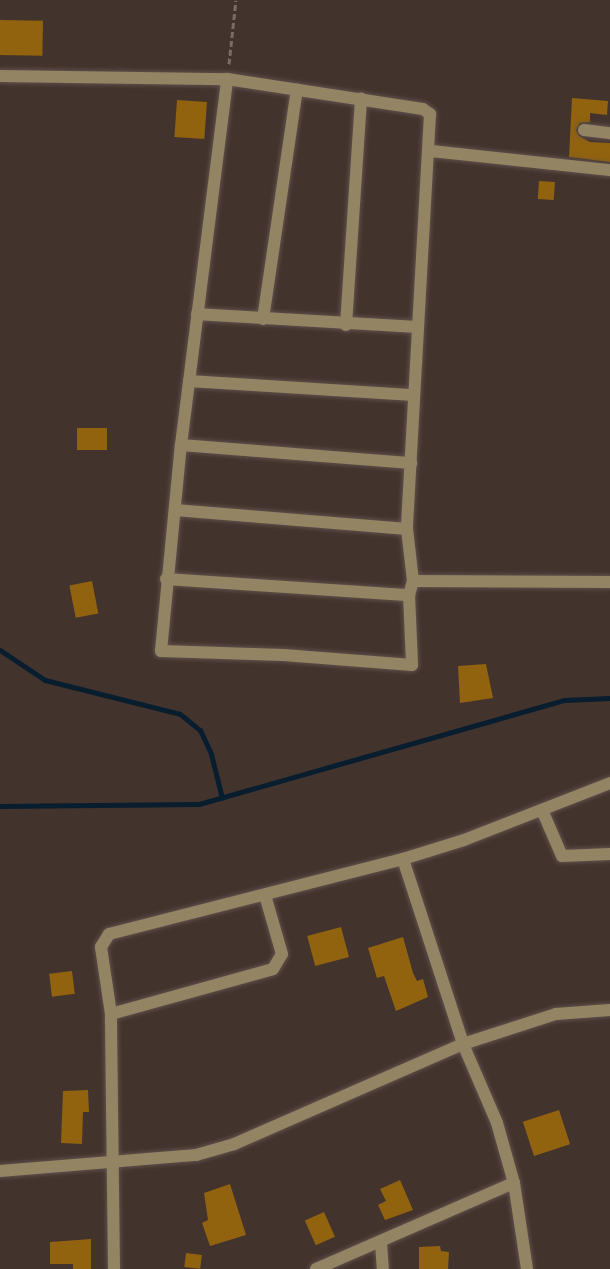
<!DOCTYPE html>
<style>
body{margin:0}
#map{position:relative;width:610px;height:1269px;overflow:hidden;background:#43332d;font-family:Roboto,sans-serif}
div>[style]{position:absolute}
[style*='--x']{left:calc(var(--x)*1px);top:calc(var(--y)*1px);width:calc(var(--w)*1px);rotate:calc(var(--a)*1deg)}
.stream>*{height:5px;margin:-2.5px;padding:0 2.5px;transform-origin:2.5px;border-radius:2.5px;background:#081d2e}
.building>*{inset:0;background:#91630f;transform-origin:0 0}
.path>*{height:3px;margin-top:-1.5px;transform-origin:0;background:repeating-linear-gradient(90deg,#7a6b67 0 6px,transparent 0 9px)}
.roads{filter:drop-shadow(0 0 2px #5f504b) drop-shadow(0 0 2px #5f504b)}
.street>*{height:12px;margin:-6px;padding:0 6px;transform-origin:6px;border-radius:6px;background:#938464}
span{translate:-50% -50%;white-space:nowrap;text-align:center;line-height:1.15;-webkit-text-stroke:4.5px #382923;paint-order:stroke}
</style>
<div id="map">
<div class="stream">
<div style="--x:0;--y:650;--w:54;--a:33.7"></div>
<div style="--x:45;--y:680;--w:139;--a:14.1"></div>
<div style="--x:180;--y:714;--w:26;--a:39"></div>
<div style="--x:200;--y:730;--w:26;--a:65"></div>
<div style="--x:211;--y:754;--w:45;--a:76"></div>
<div style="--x:0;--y:806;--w:199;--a:-0.6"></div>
<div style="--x:199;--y:804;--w:380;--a:-15.9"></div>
<div style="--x:565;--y:700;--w:45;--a:-2.5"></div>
</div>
<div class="building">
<div style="left:0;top:20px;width:43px;height:35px;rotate:1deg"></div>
<div style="clip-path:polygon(572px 98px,608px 101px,607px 115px,590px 113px,590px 122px,580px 123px,576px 130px,579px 136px,590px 142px,610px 143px,610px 162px,569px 157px)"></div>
<div style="left:177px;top:100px;width:30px;height:37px;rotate:4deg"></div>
<div style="left:539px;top:181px;width:16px;height:18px;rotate:4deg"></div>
<div style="left:107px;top:428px;width:22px;height:30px;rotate:90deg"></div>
<div style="left:92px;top:581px;width:33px;height:23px;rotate:79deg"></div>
<div style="clip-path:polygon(486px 664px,493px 698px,460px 703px,458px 666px)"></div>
<div style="left:341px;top:927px;width:31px;height:35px;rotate:75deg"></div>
<div style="clip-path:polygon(403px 937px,413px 973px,417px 981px,423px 979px,428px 997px,396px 1011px,384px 976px,377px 978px,368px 948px)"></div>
<div style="left:72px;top:971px;width:23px;height:23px;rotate:83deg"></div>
<div style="clip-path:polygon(88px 1090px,89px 1112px,83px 1112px,82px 1144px,61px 1143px,63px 1091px)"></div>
<div style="left:559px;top:1110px;width:36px;height:38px;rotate:72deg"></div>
<div style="clip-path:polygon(400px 1180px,413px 1210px,385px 1220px,378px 1205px,386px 1201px,380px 1189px)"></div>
<div style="clip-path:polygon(230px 1184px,246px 1235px,210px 1246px,202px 1223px,208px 1220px,204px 1193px)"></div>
<div style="left:324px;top:1212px;width:27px;height:21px;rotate:66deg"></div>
<div style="clip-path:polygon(91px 1239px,91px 1269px,73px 1269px,73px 1264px,50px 1264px,50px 1242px)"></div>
<div style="clip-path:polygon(440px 1246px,441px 1251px,449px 1252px,448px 1269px,419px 1269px,419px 1247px)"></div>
<div style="left:186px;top:1253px;width:16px;height:14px;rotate:7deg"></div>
</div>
<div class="path">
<div style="--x:229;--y:64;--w:64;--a:-83.8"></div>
</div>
<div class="roads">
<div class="street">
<div style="--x:0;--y:76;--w:227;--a:0.8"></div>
<div style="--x:227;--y:79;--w:198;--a:8.7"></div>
<div style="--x:423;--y:109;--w:9;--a:36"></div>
<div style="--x:430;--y:114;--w:416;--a:93.2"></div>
<div style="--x:407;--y:529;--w:52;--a:83.4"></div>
<div style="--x:413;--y:581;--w:15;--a:106"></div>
<div style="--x:409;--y:595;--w:70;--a:87.5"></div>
<div style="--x:412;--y:665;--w:129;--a:-175.6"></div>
<div style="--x:283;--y:655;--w:122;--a:-178.1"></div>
<div style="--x:161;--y:651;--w:207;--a:-84.5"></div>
<div style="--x:181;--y:445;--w:369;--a:-82.8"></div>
<div style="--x:584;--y:130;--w:26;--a:7"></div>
<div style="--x:431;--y:151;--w:180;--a:6.1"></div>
<div style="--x:197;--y:314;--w:219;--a:3.4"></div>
<div style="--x:263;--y:319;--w:232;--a:-81.6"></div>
<div style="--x:346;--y:325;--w:227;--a:-86.2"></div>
<div style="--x:189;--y:381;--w:225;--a:3.6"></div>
<div style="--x:181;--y:445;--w:231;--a:4.5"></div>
<div style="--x:175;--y:510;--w:233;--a:4.7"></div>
<div style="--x:166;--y:579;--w:244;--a:3.8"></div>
<div style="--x:413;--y:581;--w:197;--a:0.3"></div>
<div style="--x:542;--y:810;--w:50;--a:66.5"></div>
<div style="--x:562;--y:856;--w:48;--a:-2.4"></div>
<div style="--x:403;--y:859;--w:194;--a:72"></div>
<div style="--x:463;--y:1044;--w:86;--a:66.7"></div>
<div style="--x:497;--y:1123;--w:62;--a:74.2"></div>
<div style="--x:514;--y:1183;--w:87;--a:81.4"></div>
<div style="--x:111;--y:1014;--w:168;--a:-15.5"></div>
<div style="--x:273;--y:969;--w:17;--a:-59"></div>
<div style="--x:282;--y:954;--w:61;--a:-106.1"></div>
<div style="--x:0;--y:1171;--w:197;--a:-4.7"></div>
<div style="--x:196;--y:1155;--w:40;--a:-16"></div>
<div style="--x:234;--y:1144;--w:250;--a:-23.6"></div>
<div style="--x:463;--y:1044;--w:98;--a:-17.9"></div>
<div style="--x:556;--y:1014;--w:54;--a:-4.2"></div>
<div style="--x:381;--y:1243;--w:26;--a:86"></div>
<div style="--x:114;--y:1269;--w:255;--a:-90.7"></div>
<div style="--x:111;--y:1014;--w:68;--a:-98.5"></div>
<div style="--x:101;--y:947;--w:15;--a:-58"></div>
<div style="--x:109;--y:934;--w:303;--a:-14.3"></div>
<div style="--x:403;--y:859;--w:64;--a:-17.3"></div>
<div style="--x:464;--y:840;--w:157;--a:-21.3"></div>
<div style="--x:316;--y:1269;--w:216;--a:-23.5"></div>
</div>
</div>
</div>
